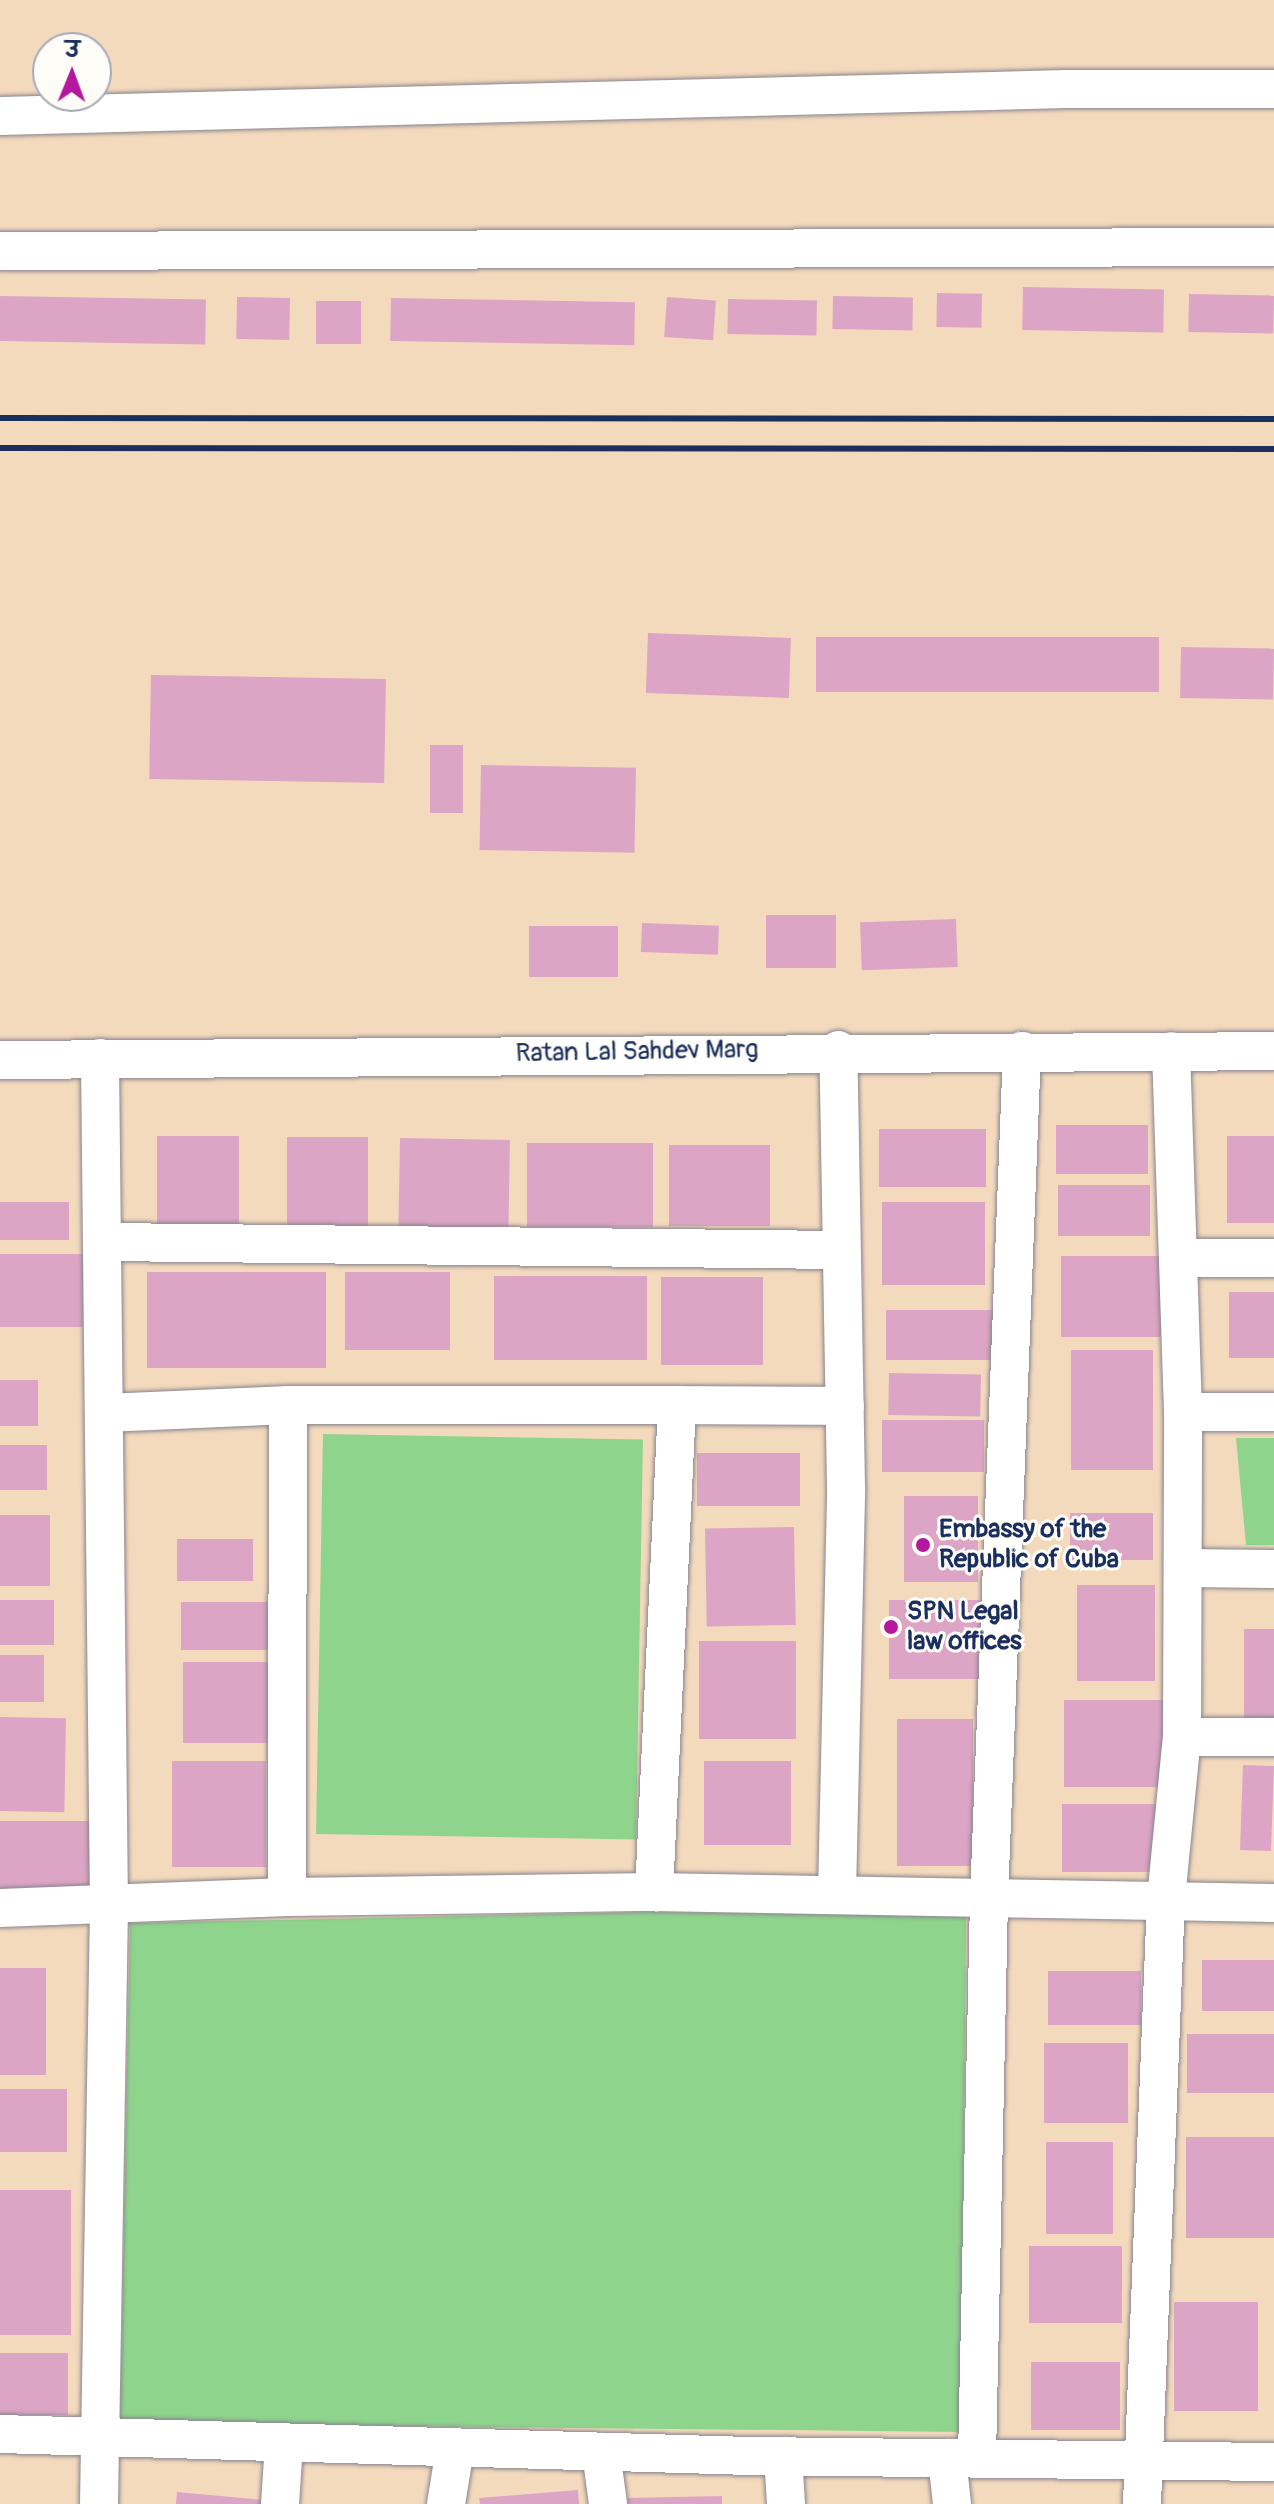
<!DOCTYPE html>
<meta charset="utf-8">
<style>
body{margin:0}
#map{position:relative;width:1274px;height:2504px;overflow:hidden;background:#f4dabd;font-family:Pangolin,"Playpen Sans Deva",sans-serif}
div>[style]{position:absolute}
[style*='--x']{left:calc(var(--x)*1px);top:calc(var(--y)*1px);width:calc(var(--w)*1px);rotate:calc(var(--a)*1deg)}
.green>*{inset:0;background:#8fd48d;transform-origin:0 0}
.building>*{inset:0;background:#dca5c5;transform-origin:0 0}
.roads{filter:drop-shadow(0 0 2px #88848e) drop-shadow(0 0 2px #88848e)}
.minor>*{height:38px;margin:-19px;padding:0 19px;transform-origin:19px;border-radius:19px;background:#fff}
.rail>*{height:6px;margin:-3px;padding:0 3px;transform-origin:3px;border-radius:3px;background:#1b2f5e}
.dots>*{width:22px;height:22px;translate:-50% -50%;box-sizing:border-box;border:4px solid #fdfcf7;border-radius:50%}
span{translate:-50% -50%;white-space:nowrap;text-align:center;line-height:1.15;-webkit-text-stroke:6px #fdfcf7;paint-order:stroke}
.street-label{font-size:26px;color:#1b2f5e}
.poi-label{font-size:26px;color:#1b2f5e;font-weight:700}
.left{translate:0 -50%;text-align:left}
.north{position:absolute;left:32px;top:32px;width:80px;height:80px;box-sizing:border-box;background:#fdfcf7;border:2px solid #a3aaba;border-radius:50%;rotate:1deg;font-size:22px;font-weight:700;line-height:32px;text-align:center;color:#1b2f5e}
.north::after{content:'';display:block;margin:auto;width:28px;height:36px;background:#b5179e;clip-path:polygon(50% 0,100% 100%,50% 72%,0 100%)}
</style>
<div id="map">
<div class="green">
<div style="left:323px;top:1434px;width:320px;height:400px;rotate:1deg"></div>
<div style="clip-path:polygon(1236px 1438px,1274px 1438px,1274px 1545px,1246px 1545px)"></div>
<div style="clip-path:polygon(651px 1912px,966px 1916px,961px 2432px,120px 2423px,130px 1923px)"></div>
</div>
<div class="building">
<div style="left:1023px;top:287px;width:141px;height:43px;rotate:1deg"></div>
<div style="left:937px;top:293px;width:45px;height:34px;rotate:1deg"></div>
<div style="left:1189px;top:294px;width:85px;height:38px;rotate:1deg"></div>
<div style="left:0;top:296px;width:206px;height:45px;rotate:1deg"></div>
<div style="left:833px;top:296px;width:80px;height:33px;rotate:1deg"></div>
<div style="left:237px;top:297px;width:53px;height:42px;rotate:1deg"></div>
<div style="left:667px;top:297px;width:49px;height:40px;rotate:4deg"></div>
<div style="left:391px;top:298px;width:244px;height:43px;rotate:1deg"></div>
<div style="left:728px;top:299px;width:89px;height:35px;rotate:1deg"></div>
<div style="left:316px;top:301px;width:45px;height:43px"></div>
<div style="left:648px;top:633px;width:143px;height:60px;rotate:2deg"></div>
<div style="left:816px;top:637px;width:343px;height:55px"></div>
<div style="left:1181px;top:647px;width:93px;height:51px;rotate:1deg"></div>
<div style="left:151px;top:675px;width:235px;height:104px;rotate:1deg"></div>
<div style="left:463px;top:745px;width:68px;height:33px;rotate:90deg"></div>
<div style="left:481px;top:765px;width:155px;height:85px;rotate:1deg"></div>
<div style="left:836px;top:915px;width:53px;height:70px;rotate:90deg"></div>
<div style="left:956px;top:919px;width:48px;height:96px;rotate:88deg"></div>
<div style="left:642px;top:923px;width:77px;height:29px;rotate:2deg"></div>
<div style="left:529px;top:926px;width:89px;height:51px"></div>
<div style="left:1056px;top:1125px;width:92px;height:49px"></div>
<div style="left:879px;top:1129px;width:107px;height:58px"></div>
<div style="left:239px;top:1136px;width:92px;height:82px;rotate:90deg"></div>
<div style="left:1227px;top:1136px;width:47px;height:87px"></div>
<div style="left:287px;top:1137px;width:81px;height:93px"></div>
<div style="left:400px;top:1138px;width:110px;height:99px;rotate:1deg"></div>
<div style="left:527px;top:1143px;width:126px;height:84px"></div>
<div style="left:669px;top:1145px;width:101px;height:81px"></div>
<div style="left:1058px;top:1185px;width:92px;height:51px"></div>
<div style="left:0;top:1202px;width:69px;height:38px"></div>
<div style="left:882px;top:1202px;width:103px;height:83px"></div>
<div style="left:0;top:1254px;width:83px;height:73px"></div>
<div style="left:1061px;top:1256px;width:100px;height:81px"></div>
<div style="left:147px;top:1272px;width:179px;height:96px"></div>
<div style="left:450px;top:1272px;width:78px;height:105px;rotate:90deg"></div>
<div style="left:494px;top:1276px;width:153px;height:84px"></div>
<div style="left:661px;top:1277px;width:102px;height:88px"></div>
<div style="left:1274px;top:1292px;width:66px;height:45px;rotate:90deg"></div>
<div style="left:886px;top:1310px;width:113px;height:50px"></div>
<div style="left:1153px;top:1350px;width:120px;height:82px;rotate:90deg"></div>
<div style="left:889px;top:1373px;width:92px;height:42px;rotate:1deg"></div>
<div style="left:0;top:1380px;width:38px;height:46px"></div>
<div style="left:882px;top:1420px;width:102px;height:52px"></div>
<div style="left:0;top:1445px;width:47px;height:45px"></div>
<div style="left:697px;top:1453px;width:103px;height:53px"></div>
<div style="left:904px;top:1496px;width:74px;height:86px"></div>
<div style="left:1070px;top:1513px;width:83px;height:47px"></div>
<div style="left:0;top:1515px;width:50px;height:71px"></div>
<div style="left:794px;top:1527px;width:98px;height:89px;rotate:89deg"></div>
<div style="left:177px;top:1539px;width:76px;height:42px"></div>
<div style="left:1077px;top:1585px;width:78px;height:96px"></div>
<div style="left:0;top:1600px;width:54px;height:45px"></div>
<div style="left:889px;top:1600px;width:101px;height:79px"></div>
<div style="left:181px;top:1602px;width:92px;height:48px"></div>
<div style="left:1244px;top:1629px;width:30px;height:102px"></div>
<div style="left:699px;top:1641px;width:97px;height:98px"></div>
<div style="left:0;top:1655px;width:44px;height:47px"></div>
<div style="left:183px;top:1662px;width:86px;height:81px"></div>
<div style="left:1064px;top:1700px;width:110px;height:87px"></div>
<div style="left:0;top:1717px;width:66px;height:94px;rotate:1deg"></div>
<div style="left:897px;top:1719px;width:76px;height:147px"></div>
<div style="left:266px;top:1761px;width:106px;height:94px;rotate:90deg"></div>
<div style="left:704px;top:1761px;width:87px;height:84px"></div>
<div style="left:1243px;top:1765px;width:31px;height:85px;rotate:2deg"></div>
<div style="left:1062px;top:1804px;width:101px;height:68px"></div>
<div style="left:0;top:1821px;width:90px;height:71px"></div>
<div style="left:1202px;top:1960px;width:72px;height:51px"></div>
<div style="left:0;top:1968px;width:46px;height:107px"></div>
<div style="left:1048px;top:1971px;width:93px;height:54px"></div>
<div style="left:1187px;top:2034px;width:87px;height:59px"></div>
<div style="left:1128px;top:2043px;width:80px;height:84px;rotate:90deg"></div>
<div style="left:0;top:2089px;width:67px;height:63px"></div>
<div style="left:1186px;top:2137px;width:88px;height:101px"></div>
<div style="left:1046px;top:2142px;width:67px;height:92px"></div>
<div style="left:0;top:2190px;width:71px;height:145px"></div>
<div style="left:1029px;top:2246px;width:93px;height:77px"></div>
<div style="left:1174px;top:2302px;width:84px;height:109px"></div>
<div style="left:0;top:2353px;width:68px;height:62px"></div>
<div style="left:1031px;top:2362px;width:89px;height:68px"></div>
<div style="clip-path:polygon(578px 2490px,579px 2504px,480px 2504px,479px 2498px)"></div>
<div style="clip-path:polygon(177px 2492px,263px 2500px,263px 2504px,176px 2504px)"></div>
<div style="clip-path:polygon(722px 2496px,722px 2504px,628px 2504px,628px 2498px)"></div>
</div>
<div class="roads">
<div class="minor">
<div style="--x:0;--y:116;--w:1067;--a:-1.45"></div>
<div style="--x:1067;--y:89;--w:207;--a:0"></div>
<div style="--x:0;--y:251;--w:1274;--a:-0.18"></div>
<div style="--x:0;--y:1060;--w:1274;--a:-0.4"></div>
<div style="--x:103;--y:1242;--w:738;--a:0.62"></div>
<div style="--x:1178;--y:1258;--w:96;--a:0"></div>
<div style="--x:677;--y:1405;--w:168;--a:0.3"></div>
<div style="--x:1183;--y:1412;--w:91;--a:0"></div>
<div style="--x:107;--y:1413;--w:181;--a:-2.5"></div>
<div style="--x:1184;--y:1568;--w:90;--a:0.6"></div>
<div style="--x:1182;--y:1737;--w:92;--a:0"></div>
<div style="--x:837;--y:1894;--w:407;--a:-88.7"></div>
<div style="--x:846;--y:1487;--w:437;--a:-91"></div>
<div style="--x:287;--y:1897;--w:492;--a:-89.9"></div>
<div style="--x:288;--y:1405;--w:389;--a:0"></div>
<div style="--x:677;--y:1405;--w:488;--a:92.7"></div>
<div style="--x:0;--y:1908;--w:287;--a:-2.2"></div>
<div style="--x:287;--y:1897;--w:367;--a:-0.8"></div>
<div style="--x:654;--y:1892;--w:620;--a:1.02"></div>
<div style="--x:0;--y:2434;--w:752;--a:1.68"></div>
<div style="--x:752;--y:2456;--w:522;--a:0.66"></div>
<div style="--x:601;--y:2452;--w:52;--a:82.3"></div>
<div style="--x:783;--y:2456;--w:48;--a:86.4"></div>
<div style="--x:947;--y:2458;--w:46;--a:83.8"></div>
<div style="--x:977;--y:2458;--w:560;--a:-88.77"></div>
<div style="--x:989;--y:1898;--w:848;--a:-87.77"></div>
<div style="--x:99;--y:2504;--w:598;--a:-89.04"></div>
<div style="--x:109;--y:1906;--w:848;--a:-90.61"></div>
<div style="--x:280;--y:2504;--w:61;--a:-86.2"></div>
<div style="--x:446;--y:2504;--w:56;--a:-80.7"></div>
<div style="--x:1142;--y:2504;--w:605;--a:-87.73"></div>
<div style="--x:1166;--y:1899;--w:163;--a:-84.4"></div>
<div style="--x:1182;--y:1737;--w:325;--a:-89.8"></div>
<div style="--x:1183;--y:1412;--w:361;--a:-91.9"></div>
</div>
</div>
<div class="rail">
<div style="--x:0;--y:418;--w:1274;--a:0.04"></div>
<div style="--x:0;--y:448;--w:1274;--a:0.04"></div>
</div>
<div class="dots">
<div style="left:923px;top:1545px;background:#b5179e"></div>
<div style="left:891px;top:1627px;background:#b5179e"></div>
</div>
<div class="street-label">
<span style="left:637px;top:1052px;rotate:-1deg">Ratan Lal Sahdev Marg</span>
</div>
<div class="poi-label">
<span class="left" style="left:939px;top:1545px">Embassy of the<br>Republic of Cuba</span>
<span class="left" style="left:907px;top:1627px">SPN Legal<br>law offices</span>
</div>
<div class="north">उ</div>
</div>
